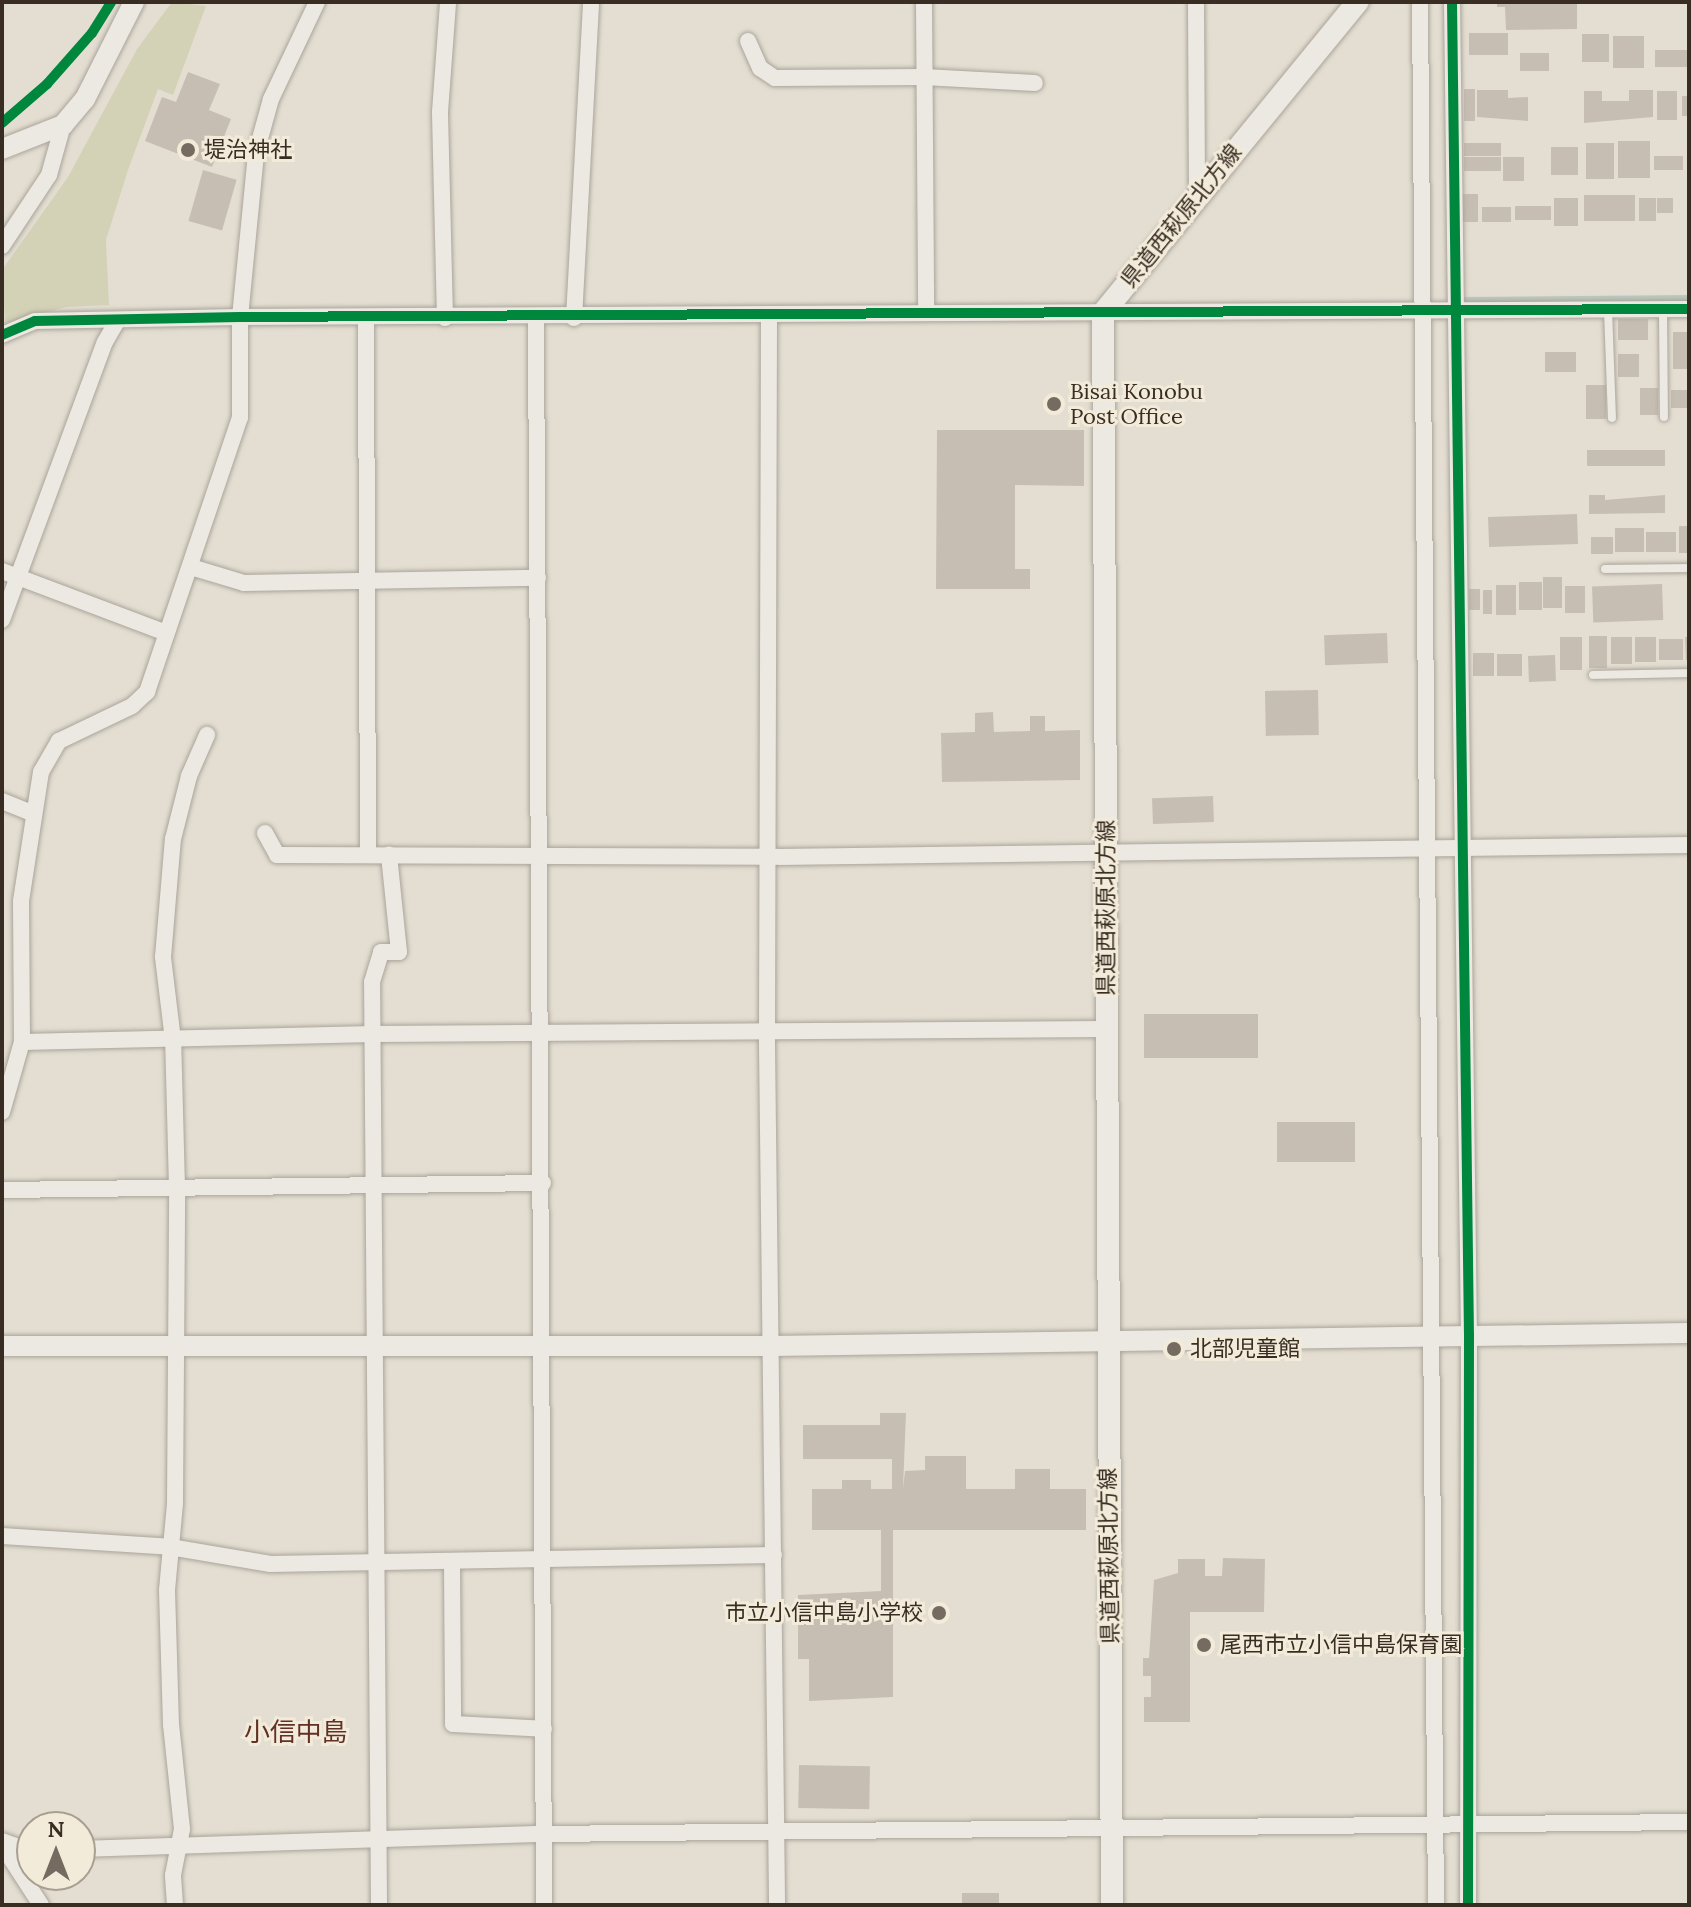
<!DOCTYPE html>
<meta charset="utf-8">
<style>
body{margin:0}
#map{position:relative;width:1691px;height:1907px;overflow:hidden;background:#e4ded2;font-family:Lora,"Noto Sans JP",serif}
div>[style]{position:absolute}
[style*='--x']{left:calc(var(--x)*1px);top:calc(var(--y)*1px);width:calc(var(--w)*1px);rotate:calc(var(--a)*1deg)}
.green>*{inset:0;background:#d3d2b6}
.stream>*{height:6px;margin:-3px;padding:0 3px;transform-origin:3px;border-radius:3px;background:#bcc9c0}
.building>*{inset:0;background:#c7beb3;transform-origin:0 0}
.roads{filter:drop-shadow(0 0 2px #aaa49a) drop-shadow(0 0 2px #aaa49a)}
.service>*{height:8px;margin:-4px;padding:0 4px;transform-origin:4px;border-radius:4px;background:#ece9e3}
.minor>*{height:16px;margin:-8px;padding:0 8px;transform-origin:8px;border-radius:8px;background:#ece9e3}
.tertiary>*{height:20px;margin:-10px;padding:0 10px;transform-origin:10px;border-radius:10px;background:#ece9e3}
.secondary>*{height:22px;margin:-11px;padding:0 11px;transform-origin:11px;border-radius:11px;background:#ece9e3}
.cycleway>*{height:10px;margin:-5px;padding:0 5px;transform-origin:5px;border-radius:5px;background:#00873e}
.dots>*{width:22px;height:22px;translate:-50% -50%;box-sizing:border-box;border:4px solid #f3ebda;border-radius:50%}
span{translate:-50% -50%;white-space:nowrap;text-align:center;line-height:1.15;-webkit-text-stroke:6px #f3ebda;paint-order:stroke}
.poi-label{font-size:22px;color:#392d23}
.left{translate:0 -50%;text-align:left}
.right{translate:-100% -50%;text-align:right}
.street-label{font-size:22px;color:#392d23}
.quarter-label{font-size:26px;color:#613126}
.frame{position:absolute;inset:0;border:4px solid #392d23;pointer-events:none}
.north{position:absolute;left:16px;top:1811px;width:80px;height:80px;box-sizing:border-box;background:#f3ebda;border:2px solid #a99f91;border-radius:50%;rotate:0deg;font-size:22px;font-weight:700;line-height:32px;text-align:center;color:#392d23}
.north::after{content:'';display:block;margin:auto;width:28px;height:36px;background:#756b60;clip-path:polygon(50% 0,100% 100%,50% 72%,0 100%)}
</style>
<div id="map">
<div class="green">
<div style="clip-path:polygon(172px 2px,206px 6px,173px 95px,158px 89px,128px 170px,106px 240px,109px 305px,66px 307px,5px 323px,2px 270px,68px 177px,137px 49px)"></div>
</div>
<div class="stream">
<div style="--x:1464;--y:300;--w:225;--a:-0.5"></div>
</div>
<div class="building">
<div style="clip-path:polygon(1497px 2px,1577px 2px,1577px 29px,1506px 30px,1505px 7px,1497px 7px)"></div>
<div style="left:1469px;top:33px;width:39px;height:22px"></div>
<div style="left:1582px;top:34px;width:27px;height:28px"></div>
<div style="left:1613px;top:36px;width:31px;height:32px"></div>
<div style="left:1655px;top:50px;width:34px;height:17px"></div>
<div style="left:1520px;top:53px;width:29px;height:18px"></div>
<div style="clip-path:polygon(188px 72px,220px 84px,209px 110px,231px 119px,212px 167px,145px 141px,162px 97px,176px 102px)"></div>
<div style="left:1464px;top:89px;width:11px;height:32px"></div>
<div style="clip-path:polygon(1477px 90px,1508px 90px,1508px 98px,1528px 97px,1528px 121px,1477px 117px)"></div>
<div style="clip-path:polygon(1629px 90px,1653px 90px,1653px 117px,1584px 123px,1584px 91px,1602px 91px,1602px 101px,1629px 101px)"></div>
<div style="left:1657px;top:91px;width:20px;height:29px"></div>
<div style="left:1682px;top:96px;width:7px;height:20px"></div>
<div style="left:1650px;top:141px;width:37px;height:32px;rotate:90deg"></div>
<div style="left:1464px;top:143px;width:37px;height:13px"></div>
<div style="left:1614px;top:143px;width:36px;height:28px;rotate:90deg"></div>
<div style="left:1551px;top:147px;width:27px;height:28px"></div>
<div style="left:1654px;top:156px;width:29px;height:14px"></div>
<div style="left:1501px;top:157px;width:14px;height:37px;rotate:90deg"></div>
<div style="left:1503px;top:157px;width:21px;height:24px"></div>
<div style="left:203px;top:170px;width:35px;height:53px;rotate:16deg"></div>
<div style="left:1462px;top:194px;width:16px;height:28px"></div>
<div style="left:1635px;top:195px;width:26px;height:51px;rotate:90deg"></div>
<div style="left:1554px;top:198px;width:24px;height:28px"></div>
<div style="left:1639px;top:198px;width:17px;height:23px"></div>
<div style="left:1657px;top:198px;width:16px;height:15px"></div>
<div style="left:1515px;top:206px;width:36px;height:14px"></div>
<div style="left:1482px;top:207px;width:29px;height:15px"></div>
<div style="left:1618px;top:319px;width:30px;height:21px"></div>
<div style="left:1673px;top:332px;width:16px;height:37px"></div>
<div style="left:1545px;top:352px;width:31px;height:20px"></div>
<div style="left:1618px;top:354px;width:21px;height:23px"></div>
<div style="left:1606px;top:385px;width:34px;height:20px;rotate:90deg"></div>
<div style="left:1640px;top:388px;width:18px;height:27px"></div>
<div style="left:1671px;top:390px;width:18px;height:18px"></div>
<div style="clip-path:polygon(937px 430px,1084px 430px,1084px 486px,1015px 485px,1015px 569px,1030px 569px,1030px 589px,936px 589px)"></div>
<div style="left:1665px;top:450px;width:16px;height:78px;rotate:90deg"></div>
<div style="clip-path:polygon(1589px 495px,1605px 495px,1605px 500px,1665px 495px,1665px 513px,1589px 514px)"></div>
<div style="left:1577px;top:514px;width:30px;height:89px;rotate:88deg"></div>
<div style="left:1679px;top:526px;width:10px;height:27px"></div>
<div style="left:1615px;top:528px;width:29px;height:24px"></div>
<div style="left:1676px;top:532px;width:20px;height:30px;rotate:90deg"></div>
<div style="left:1591px;top:537px;width:22px;height:17px"></div>
<div style="left:1543px;top:577px;width:19px;height:31px"></div>
<div style="left:1519px;top:582px;width:23px;height:28px"></div>
<div style="left:1662px;top:584px;width:36px;height:70px;rotate:88deg"></div>
<div style="left:1496px;top:585px;width:20px;height:30px"></div>
<div style="left:1565px;top:586px;width:20px;height:27px"></div>
<div style="left:1469px;top:589px;width:11px;height:21px"></div>
<div style="left:1483px;top:590px;width:9px;height:24px"></div>
<div style="left:1387px;top:633px;width:30px;height:63px;rotate:88deg"></div>
<div style="left:1589px;top:636px;width:18px;height:32px"></div>
<div style="left:1582px;top:637px;width:33px;height:22px;rotate:90deg"></div>
<div style="left:1632px;top:637px;width:27px;height:21px;rotate:90deg"></div>
<div style="left:1635px;top:637px;width:21px;height:25px"></div>
<div style="clip-path:polygon(1685px 637px,1689px 637px,1689px 660px,1686px 660px)"></div>
<div style="left:1659px;top:639px;width:24px;height:21px"></div>
<div style="left:1473px;top:653px;width:21px;height:23px"></div>
<div style="left:1497px;top:654px;width:25px;height:22px"></div>
<div style="left:1555px;top:655px;width:26px;height:27px;rotate:88deg"></div>
<div style="left:1318px;top:690px;width:45px;height:53px;rotate:89deg"></div>
<div style="clip-path:polygon(993px 712px,994px 732px,1030px 731px,1030px 716px,1045px 716px,1045px 731px,1080px 730px,1080px 780px,942px 782px,941px 733px,975px 732px,975px 713px)"></div>
<div style="left:1213px;top:796px;width:26px;height:61px;rotate:88deg"></div>
<div style="left:1258px;top:1014px;width:44px;height:114px;rotate:90deg"></div>
<div style="left:1355px;top:1122px;width:40px;height:78px;rotate:90deg"></div>
<div style="clip-path:polygon(880px 1413px,906px 1413px,903px 1489px,905px 1471px,925px 1470px,925px 1456px,966px 1456px,966px 1489px,1015px 1489px,1015px 1469px,1050px 1469px,1050px 1489px,1086px 1489px,1086px 1530px,893px 1530px,893px 1697px,809px 1701px,809px 1659px,798px 1659px,798px 1595px,881px 1591px,881px 1530px,812px 1530px,812px 1489px,842px 1489px,842px 1480px,871px 1480px,871px 1489px,892px 1489px,892px 1459px,803px 1459px,803px 1425px,880px 1425px)"></div>
<div style="clip-path:polygon(1223px 1558px,1265px 1559px,1264px 1612px,1190px 1612px,1190px 1722px,1144px 1722px,1144px 1697px,1151px 1697px,1151px 1676px,1143px 1676px,1143px 1658px,1149px 1658px,1154px 1580px,1178px 1573px,1178px 1559px,1205px 1559px,1205px 1576px,1222px 1576px)"></div>
<div style="left:799px;top:1765px;width:71px;height:43px;rotate:1deg"></div>
<div style="left:962px;top:1893px;width:37px;height:12px"></div>
</div>
<div class="roads">
<div class="service">
<div style="--x:1608;--y:310;--w:108;--a:87.9"></div>
<div style="--x:1663;--y:310;--w:107;--a:89.5"></div>
<div style="--x:1605;--y:569;--w:84;--a:-0.7"></div>
<div style="--x:1593;--y:675;--w:96;--a:-1.2"></div>
</div>
<div class="minor">
<div style="--x:924;--y:2;--w:311;--a:89.6"></div>
<div style="--x:1196;--y:2;--w:191;--a:89.7"></div>
<div style="--x:1420;--y:2;--w:1903;--a:89.52"></div>
<div style="--x:1452;--y:2;--w:1333;--a:89.27"></div>
<div style="--x:1469;--y:1335;--w:570;--a:90.1"></div>
<div style="--x:748;--y:41;--w:30;--a:66"></div>
<div style="--x:760;--y:68;--w:18;--a:34"></div>
<div style="--x:775;--y:78;--w:149;--a:-0.4"></div>
<div style="--x:924;--y:77;--w:111;--a:3.1"></div>
<div style="--x:2;--y:246;--w:85;--a:-56.5"></div>
<div style="--x:49;--y:175;--w:52;--a:-74.4"></div>
<div style="--x:769;--y:316;--w:729;--a:90.16"></div>
<div style="--x:767;--y:1045;--w:860;--a:89.33"></div>
<div style="--x:445;--y:318;--w:206;--a:-91.4"></div>
<div style="--x:440;--y:112;--w:110;--a:-85.8"></div>
<div style="--x:536;--y:318;--w:1587;--a:89.71"></div>
<div style="--x:574;--y:318;--w:316;--a:-86.9"></div>
<div style="--x:366;--y:319;--w:536;--a:89.79"></div>
<div style="--x:2;--y:335;--w:36;--a:-23"></div>
<div style="--x:35;--y:321;--w:205;--a:-1.1"></div>
<div style="--x:240;--y:317;--w:1449;--a:-0.32"></div>
<div style="--x:191;--y:567;--w:55;--a:16.8"></div>
<div style="--x:244;--y:583;--w:294;--a:-1"></div>
<div style="--x:2;--y:571;--w:175;--a:20.7"></div>
<div style="--x:2;--y:620;--w:296;--a:-69.7"></div>
<div style="--x:105;--y:342;--w:24;--a:-60"></div>
<div style="--x:2;--y:801;--w:31;--a:22"></div>
<div style="--x:265;--y:833;--w:25;--a:61"></div>
<div style="--x:277;--y:855;--w:493;--a:0.2"></div>
<div style="--x:770;--y:857;--w:919;--a:-0.75"></div>
<div style="--x:22;--y:1042;--w:352;--a:-1.3"></div>
<div style="--x:374;--y:1034;--w:731;--a:-0.39"></div>
<div style="--x:2;--y:1112;--w:73;--a:-74.1"></div>
<div style="--x:22;--y:1042;--w:141;--a:-90.4"></div>
<div style="--x:21;--y:901;--w:131;--a:-81.2"></div>
<div style="--x:41;--y:772;--w:36;--a:-60"></div>
<div style="--x:59;--y:741;--w:81;--a:-25.6"></div>
<div style="--x:132;--y:706;--w:21;--a:-43"></div>
<div style="--x:147;--y:692;--w:289;--a:-71.3"></div>
<div style="--x:240;--y:418;--w:101;--a:-90"></div>
<div style="--x:240;--y:317;--w:165;--a:-84.4"></div>
<div style="--x:256;--y:153;--w:56;--a:-74.5"></div>
<div style="--x:271;--y:99;--w:107;--a:-64.6"></div>
<div style="--x:2;--y:1190;--w:541;--a:-0.74"></div>
<div style="--x:2;--y:1536;--w:168;--a:3.7"></div>
<div style="--x:170;--y:1547;--w:102;--a:9.6"></div>
<div style="--x:271;--y:1564;--w:503;--a:-1.03"></div>
<div style="--x:452;--y:1565;--w:159;--a:89.6"></div>
<div style="--x:453;--y:1724;--w:91;--a:3.1"></div>
<div style="--x:2;--y:1841;--w:32;--a:20"></div>
<div style="--x:2;--y:1845;--w:72;--a:57"></div>
<div style="--x:80;--y:1849;--w:463;--a:-1.9"></div>
<div style="--x:543;--y:1834;--w:1146;--a:-0.6"></div>
<div style="--x:175;--y:1905;--w:30;--a:-94"></div>
<div style="--x:173;--y:1875;--w:47;--a:-78.9"></div>
<div style="--x:182;--y:1829;--w:105;--a:-96"></div>
<div style="--x:171;--y:1725;--w:135;--a:-91.7"></div>
<div style="--x:167;--y:1590;--w:87;--a:-84.7"></div>
<div style="--x:175;--y:1503;--w:315;--a:-89.6"></div>
<div style="--x:177;--y:1188;--w:148;--a:-91.5"></div>
<div style="--x:173;--y:1040;--w:84;--a:-96.9"></div>
<div style="--x:163;--y:957;--w:118;--a:-85.2"></div>
<div style="--x:173;--y:839;--w:65;--a:-75.7"></div>
<div style="--x:189;--y:776;--w:45;--a:-66.3"></div>
<div style="--x:379;--y:1905;--w:923;--a:-90.43"></div>
<div style="--x:372;--y:982;--w:31;--a:-73"></div>
<div style="--x:381;--y:952;--w:18;--a:0"></div>
<div style="--x:399;--y:952;--w:98;--a:-95.9"></div>
</div>
<div class="tertiary">
<div style="--x:2;--y:149;--w:66;--a:-21.5"></div>
<div style="--x:63;--y:125;--w:34;--a:-50"></div>
<div style="--x:85;--y:99;--w:109;--a:-63.2"></div>
<div style="--x:2;--y:1346;--w:770;--a:0"></div>
<div style="--x:772;--y:1346;--w:917;--a:-0.81"></div>
</div>
<div class="secondary">
<div style="--x:1112;--y:1905;--w:1592;--a:-90.32"></div>
<div style="--x:1103;--y:313;--w:402;--a:-50.7"></div>
</div>
</div>
<div class="cycleway">
<div style="--x:1452;--y:2;--w:1333;--a:89.27"></div>
<div style="--x:1469;--y:1335;--w:570;--a:90.1"></div>
<div style="--x:2;--y:123;--w:60;--a:-40.9"></div>
<div style="--x:47;--y:84;--w:68;--a:-48.6"></div>
<div style="--x:92;--y:33;--w:36;--a:-58"></div>
<div style="--x:2;--y:335;--w:36;--a:-23"></div>
<div style="--x:35;--y:321;--w:205;--a:-1.1"></div>
<div style="--x:240;--y:317;--w:1449;--a:-0.32"></div>
</div>
<div class="dots">
<div style="left:188px;top:150px;background:#756b60"></div>
<div style="left:1054px;top:404px;background:#756b60"></div>
<div style="left:1174px;top:1349px;background:#756b60"></div>
<div style="left:939px;top:1613px;background:#756b60"></div>
<div style="left:1204px;top:1645px;background:#756b60"></div>
</div>
<div class="poi-label">
<span class="left" style="left:204px;top:150px">堤治神社</span>
<span class="left" style="left:1070px;top:404px">Bisai Konobu<br>Post Office</span>
<span class="left" style="left:1190px;top:1349px">北部児童館</span>
<span class="right" style="left:923px;top:1613px">市立小信中島小学校</span>
<span class="left" style="left:1220px;top:1645px">尾西市立小信中島保育園</span>
</div>
<div class="street-label">
<span style="left:1181px;top:216px;rotate:-51deg">県道西萩原北方線</span>
<span style="left:1106px;top:908px;rotate:-90deg">県道西萩原北方線</span>
<span style="left:1109px;top:1556px;rotate:-91deg">県道西萩原北方線</span>
</div>
<div class="quarter-label">
<span style="left:296px;top:1732px">小信中島</span>
</div>
<div class="frame"></div>
<div class="north">N</div>
</div>
